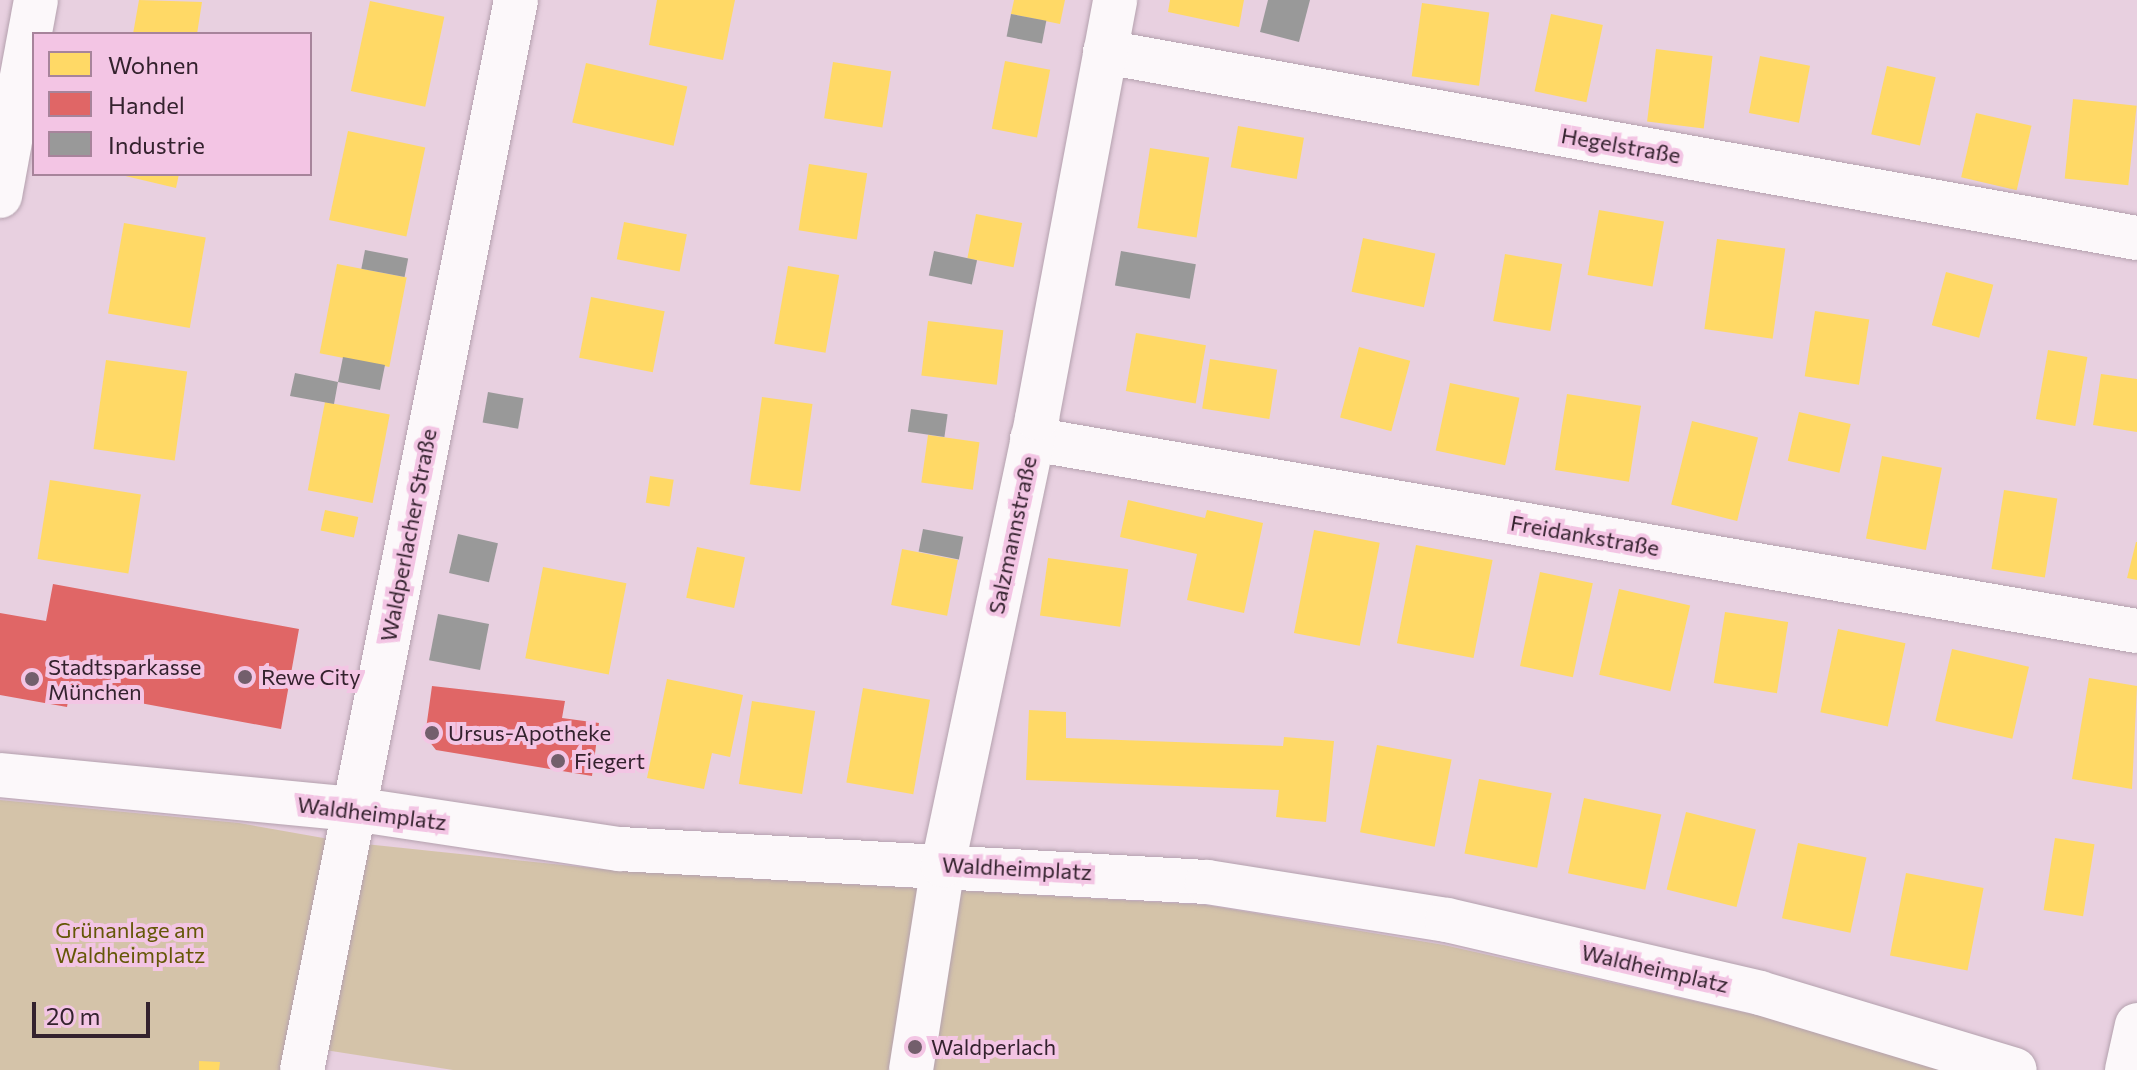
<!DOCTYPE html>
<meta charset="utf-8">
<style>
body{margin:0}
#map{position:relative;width:2137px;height:1070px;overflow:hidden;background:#e8d0e0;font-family:Commissioner,sans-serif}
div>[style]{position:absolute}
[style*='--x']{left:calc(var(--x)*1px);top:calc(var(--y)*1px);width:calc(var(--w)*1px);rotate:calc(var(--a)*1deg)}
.green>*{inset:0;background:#d4c3a9}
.homes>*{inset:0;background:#ffd966;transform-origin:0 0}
.shops>*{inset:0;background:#e06666}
.industry>*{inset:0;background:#999;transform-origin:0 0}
.roads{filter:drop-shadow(0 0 2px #b4a1ae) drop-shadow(0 0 2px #b4a1ae)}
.minor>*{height:44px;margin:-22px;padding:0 22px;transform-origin:22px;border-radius:22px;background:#fcf8fa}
.dots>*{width:22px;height:22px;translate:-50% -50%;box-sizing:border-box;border:4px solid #f3c5e4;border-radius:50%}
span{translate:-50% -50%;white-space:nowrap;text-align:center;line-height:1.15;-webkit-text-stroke:8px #f3c5e4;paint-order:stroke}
.street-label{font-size:22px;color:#34222e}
.poi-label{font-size:22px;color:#34222e}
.left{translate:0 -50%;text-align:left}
.park-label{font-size:22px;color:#645707}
.legend{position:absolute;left:32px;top:32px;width:280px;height:144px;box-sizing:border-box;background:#f3c5e4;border:2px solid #a7849b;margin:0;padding:10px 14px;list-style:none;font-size:24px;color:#34222e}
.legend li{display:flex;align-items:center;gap:16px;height:40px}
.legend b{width:40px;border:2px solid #a7849b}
.scale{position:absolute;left:32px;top:1002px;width:118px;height:36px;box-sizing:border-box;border:4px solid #34222e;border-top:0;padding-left:10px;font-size:24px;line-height:28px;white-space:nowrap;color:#34222e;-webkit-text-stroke:6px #f3c5e4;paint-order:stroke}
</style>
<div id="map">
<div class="green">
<div style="clip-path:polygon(0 800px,239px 823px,346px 842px,620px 871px,1206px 905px,1444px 945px,1765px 1017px,1939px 1070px,453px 1070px,293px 1045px,289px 1070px,0 1070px)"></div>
</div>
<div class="homes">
<div style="clip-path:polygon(139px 0,202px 2px,197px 34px,133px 34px)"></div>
<div style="clip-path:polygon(657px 0,735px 0,723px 60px,649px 45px)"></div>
<div style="clip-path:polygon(1014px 0,1065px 0,1060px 24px,1011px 14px)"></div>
<div style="clip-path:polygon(1170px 0,1244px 0,1239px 27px,1168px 12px)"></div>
<div style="left:370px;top:1px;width:76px;height:92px;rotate:12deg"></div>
<div style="left:1422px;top:3px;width:68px;height:74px;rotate:8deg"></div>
<div style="left:1551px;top:14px;width:53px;height:79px;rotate:12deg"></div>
<div style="left:1656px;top:49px;width:57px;height:73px;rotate:7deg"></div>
<div style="left:1760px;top:56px;width:51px;height:58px;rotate:11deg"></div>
<div style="left:1005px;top:61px;width:46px;height:69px;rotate:11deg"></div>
<div style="left:833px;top:62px;width:59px;height:57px;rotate:9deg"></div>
<div style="left:586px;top:63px;width:104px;height:61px;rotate:13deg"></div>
<div style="left:1887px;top:66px;width:50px;height:70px;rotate:13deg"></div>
<div style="left:2073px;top:99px;width:64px;height:80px;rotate:6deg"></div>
<div style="left:1976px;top:113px;width:57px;height:66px;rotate:13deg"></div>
<div style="left:1238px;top:126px;width:67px;height:42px;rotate:10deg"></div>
<div style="left:348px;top:131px;width:79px;height:91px;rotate:12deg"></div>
<div style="left:1150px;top:148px;width:60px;height:81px;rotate:9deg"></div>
<div style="left:809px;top:164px;width:59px;height:67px;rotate:9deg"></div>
<div style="clip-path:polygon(117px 174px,179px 174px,176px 188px)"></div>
<div style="left:1599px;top:210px;width:66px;height:66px;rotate:10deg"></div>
<div style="left:976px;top:214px;width:47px;height:45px;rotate:11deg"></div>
<div style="left:624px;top:222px;width:64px;height:38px;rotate:11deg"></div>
<div style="left:124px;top:223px;width:83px;height:92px;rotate:10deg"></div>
<div style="left:1363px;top:238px;width:74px;height:55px;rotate:12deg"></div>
<div style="left:1717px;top:239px;width:69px;height:91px;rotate:8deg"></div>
<div style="left:1505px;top:254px;width:58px;height:68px;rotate:10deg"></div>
<div style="left:337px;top:264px;width:71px;height:91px;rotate:11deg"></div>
<div style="left:788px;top:266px;width:52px;height:79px;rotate:10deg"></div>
<div style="left:1946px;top:272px;width:49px;height:55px;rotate:15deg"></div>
<div style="left:591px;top:297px;width:75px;height:62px;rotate:11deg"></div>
<div style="left:1815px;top:311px;width:55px;height:66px;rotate:9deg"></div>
<div style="left:928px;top:321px;width:76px;height:55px;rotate:7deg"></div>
<div style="left:1136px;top:333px;width:71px;height:59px;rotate:10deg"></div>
<div style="left:1359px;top:347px;width:53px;height:73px;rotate:15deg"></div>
<div style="left:2048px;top:350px;width:40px;height:70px;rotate:10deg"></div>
<div style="left:1210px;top:359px;width:68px;height:50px;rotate:9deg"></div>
<div style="left:106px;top:360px;width:82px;height:90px;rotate:8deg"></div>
<div style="clip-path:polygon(2101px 374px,2137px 379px,2137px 432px,2093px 425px)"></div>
<div style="left:1450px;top:383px;width:71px;height:69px;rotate:12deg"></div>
<div style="left:1567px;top:394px;width:75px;height:77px;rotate:9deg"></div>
<div style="left:762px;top:397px;width:51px;height:88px;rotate:8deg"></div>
<div style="left:325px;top:402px;width:66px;height:90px;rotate:11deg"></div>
<div style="left:1799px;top:412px;width:53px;height:50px;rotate:13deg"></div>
<div style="left:1692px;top:421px;width:68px;height:86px;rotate:14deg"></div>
<div style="left:928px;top:435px;width:52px;height:48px;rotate:8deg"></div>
<div style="left:1882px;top:456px;width:61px;height:84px;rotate:11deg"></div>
<div style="left:650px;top:476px;width:24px;height:27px;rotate:9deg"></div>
<div style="left:50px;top:480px;width:92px;height:80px;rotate:9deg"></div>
<div style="left:2004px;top:490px;width:54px;height:80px;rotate:9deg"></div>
<div style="clip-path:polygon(1128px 500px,1205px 518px,1207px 510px,1263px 523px,1244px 613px,1187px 600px,1197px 554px,1120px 537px)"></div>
<div style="left:325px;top:510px;width:34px;height:21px;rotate:12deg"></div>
<div style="left:1314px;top:530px;width:67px;height:105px;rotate:11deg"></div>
<div style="clip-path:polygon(2136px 542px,2137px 542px,2137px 580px,2127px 578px)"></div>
<div style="left:1416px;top:545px;width:78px;height:100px;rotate:11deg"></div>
<div style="left:697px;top:547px;width:49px;height:52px;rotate:12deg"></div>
<div style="left:902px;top:549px;width:57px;height:57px;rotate:11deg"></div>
<div style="left:1048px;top:558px;width:81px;height:58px;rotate:8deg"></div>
<div style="left:543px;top:567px;width:85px;height:93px;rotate:11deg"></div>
<div style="left:1540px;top:572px;width:54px;height:96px;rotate:12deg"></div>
<div style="left:1619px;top:589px;width:73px;height:88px;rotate:13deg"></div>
<div style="left:1725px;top:612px;width:64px;height:72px;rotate:9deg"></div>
<div style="left:1838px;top:629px;width:69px;height:85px;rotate:12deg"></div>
<div style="left:1952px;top:649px;width:79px;height:74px;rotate:13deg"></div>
<div style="clip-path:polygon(2089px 678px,2137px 686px,2132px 789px,2072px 779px)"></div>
<div style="clip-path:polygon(667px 679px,743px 695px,730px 757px,712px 753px,704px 789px,647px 778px)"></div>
<div style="left:863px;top:688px;width:68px;height:96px;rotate:10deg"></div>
<div style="left:752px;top:701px;width:64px;height:84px;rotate:9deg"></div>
<div style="clip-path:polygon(1029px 710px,1066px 712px,1066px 738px,1283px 746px,1284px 737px,1334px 741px,1326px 822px,1276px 817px,1279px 790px,1026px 780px)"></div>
<div style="left:1377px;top:745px;width:76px;height:89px;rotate:11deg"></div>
<div style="left:1479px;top:779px;width:74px;height:76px;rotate:11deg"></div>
<div style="left:1584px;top:798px;width:79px;height:77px;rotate:12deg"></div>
<div style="left:1686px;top:812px;width:72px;height:80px;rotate:14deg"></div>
<div style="left:2055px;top:838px;width:40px;height:73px;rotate:9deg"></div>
<div style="left:1798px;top:843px;width:70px;height:77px;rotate:12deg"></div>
<div style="left:1906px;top:873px;width:79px;height:84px;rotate:11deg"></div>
<div style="clip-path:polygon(199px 1061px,220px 1062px,219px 1070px,199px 1070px)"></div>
</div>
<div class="shops">
<div style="clip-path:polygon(53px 584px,299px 629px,281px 729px,70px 690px,67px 707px,0 695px,0 613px,46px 621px)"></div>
<div style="clip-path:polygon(432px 686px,565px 701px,562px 718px,599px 723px,592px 776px,436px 750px,425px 736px)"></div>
</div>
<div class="industry">
<div style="clip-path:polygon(1268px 0,1310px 0,1299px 42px,1260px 32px)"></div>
<div style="left:1011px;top:14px;width:36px;height:23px;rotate:11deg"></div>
<div style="left:365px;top:250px;width:44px;height:19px;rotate:11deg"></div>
<div style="left:934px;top:251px;width:44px;height:25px;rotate:12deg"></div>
<div style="left:1121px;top:251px;width:76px;height:35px;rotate:10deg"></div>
<div style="clip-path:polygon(343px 357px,385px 365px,380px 390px,338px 382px,334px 404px,290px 396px,295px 373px,338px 382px)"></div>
<div style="left:488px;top:392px;width:36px;height:31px;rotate:10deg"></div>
<div style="left:911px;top:409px;width:37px;height:23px;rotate:8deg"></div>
<div style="left:923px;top:529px;width:41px;height:23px;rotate:11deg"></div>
<div style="left:458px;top:534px;width:41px;height:40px;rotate:13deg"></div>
<div style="left:438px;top:614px;width:52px;height:47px;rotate:11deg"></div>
</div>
<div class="roads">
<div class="minor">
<div style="--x:1105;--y:52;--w:1049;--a:10.22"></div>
<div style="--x:0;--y:196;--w:199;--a:-79.6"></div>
<div style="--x:1032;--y:439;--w:1122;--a:9.86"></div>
<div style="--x:0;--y:775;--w:356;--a:5.5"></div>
<div style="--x:354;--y:809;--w:269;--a:8.6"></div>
<div style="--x:620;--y:849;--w:588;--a:3.22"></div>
<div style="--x:1207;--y:882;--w:243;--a:9"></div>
<div style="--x:1447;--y:920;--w:321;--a:13.1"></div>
<div style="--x:1760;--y:993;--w:266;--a:16.8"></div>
<div style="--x:302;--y:1070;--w:1091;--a:-78.69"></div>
<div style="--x:911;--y:1070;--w:207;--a:-81.1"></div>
<div style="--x:943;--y:865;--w:457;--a:-78.1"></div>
<div style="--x:1037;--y:418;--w:425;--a:-79.4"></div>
<div style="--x:2127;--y:1070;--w:46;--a:-77.5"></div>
</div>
</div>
<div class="dots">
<div style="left:245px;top:677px;background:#735f6c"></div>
<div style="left:32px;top:679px;background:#735f6c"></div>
<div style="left:432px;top:733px;background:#735f6c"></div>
<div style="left:558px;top:761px;background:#735f6c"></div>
<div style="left:915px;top:1047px;background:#735f6c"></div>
</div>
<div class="street-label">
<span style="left:1621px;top:145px;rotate:10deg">Hegelstraße</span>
<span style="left:408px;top:535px;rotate:-79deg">Waldperlacher Straße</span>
<span style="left:1012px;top:535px;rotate:-78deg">Salzmannstraße</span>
<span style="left:1585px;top:535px;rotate:10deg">Freidankstraße</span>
<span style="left:372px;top:813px;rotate:7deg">Waldheimplatz</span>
<span style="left:1017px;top:868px;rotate:3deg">Waldheimplatz</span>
<span style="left:1655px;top:968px;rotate:13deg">Waldheimplatz</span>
</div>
<div class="poi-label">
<span class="left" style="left:48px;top:679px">Stadtsparkasse<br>München</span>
<span class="left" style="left:261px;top:677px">Rewe City</span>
<span class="left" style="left:448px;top:733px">Ursus-Apotheke</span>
<span class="left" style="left:574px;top:761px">Fiegert</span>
<span class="left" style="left:931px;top:1047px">Waldperlach</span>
</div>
<div class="park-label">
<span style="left:130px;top:942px">Grünanlage am<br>Waldheimplatz</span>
</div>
<ul class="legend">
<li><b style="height:22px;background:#ffd966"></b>Wohnen</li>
<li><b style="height:22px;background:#e06666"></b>Handel</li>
<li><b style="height:22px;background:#999"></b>Industrie</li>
</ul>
<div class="scale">20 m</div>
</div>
